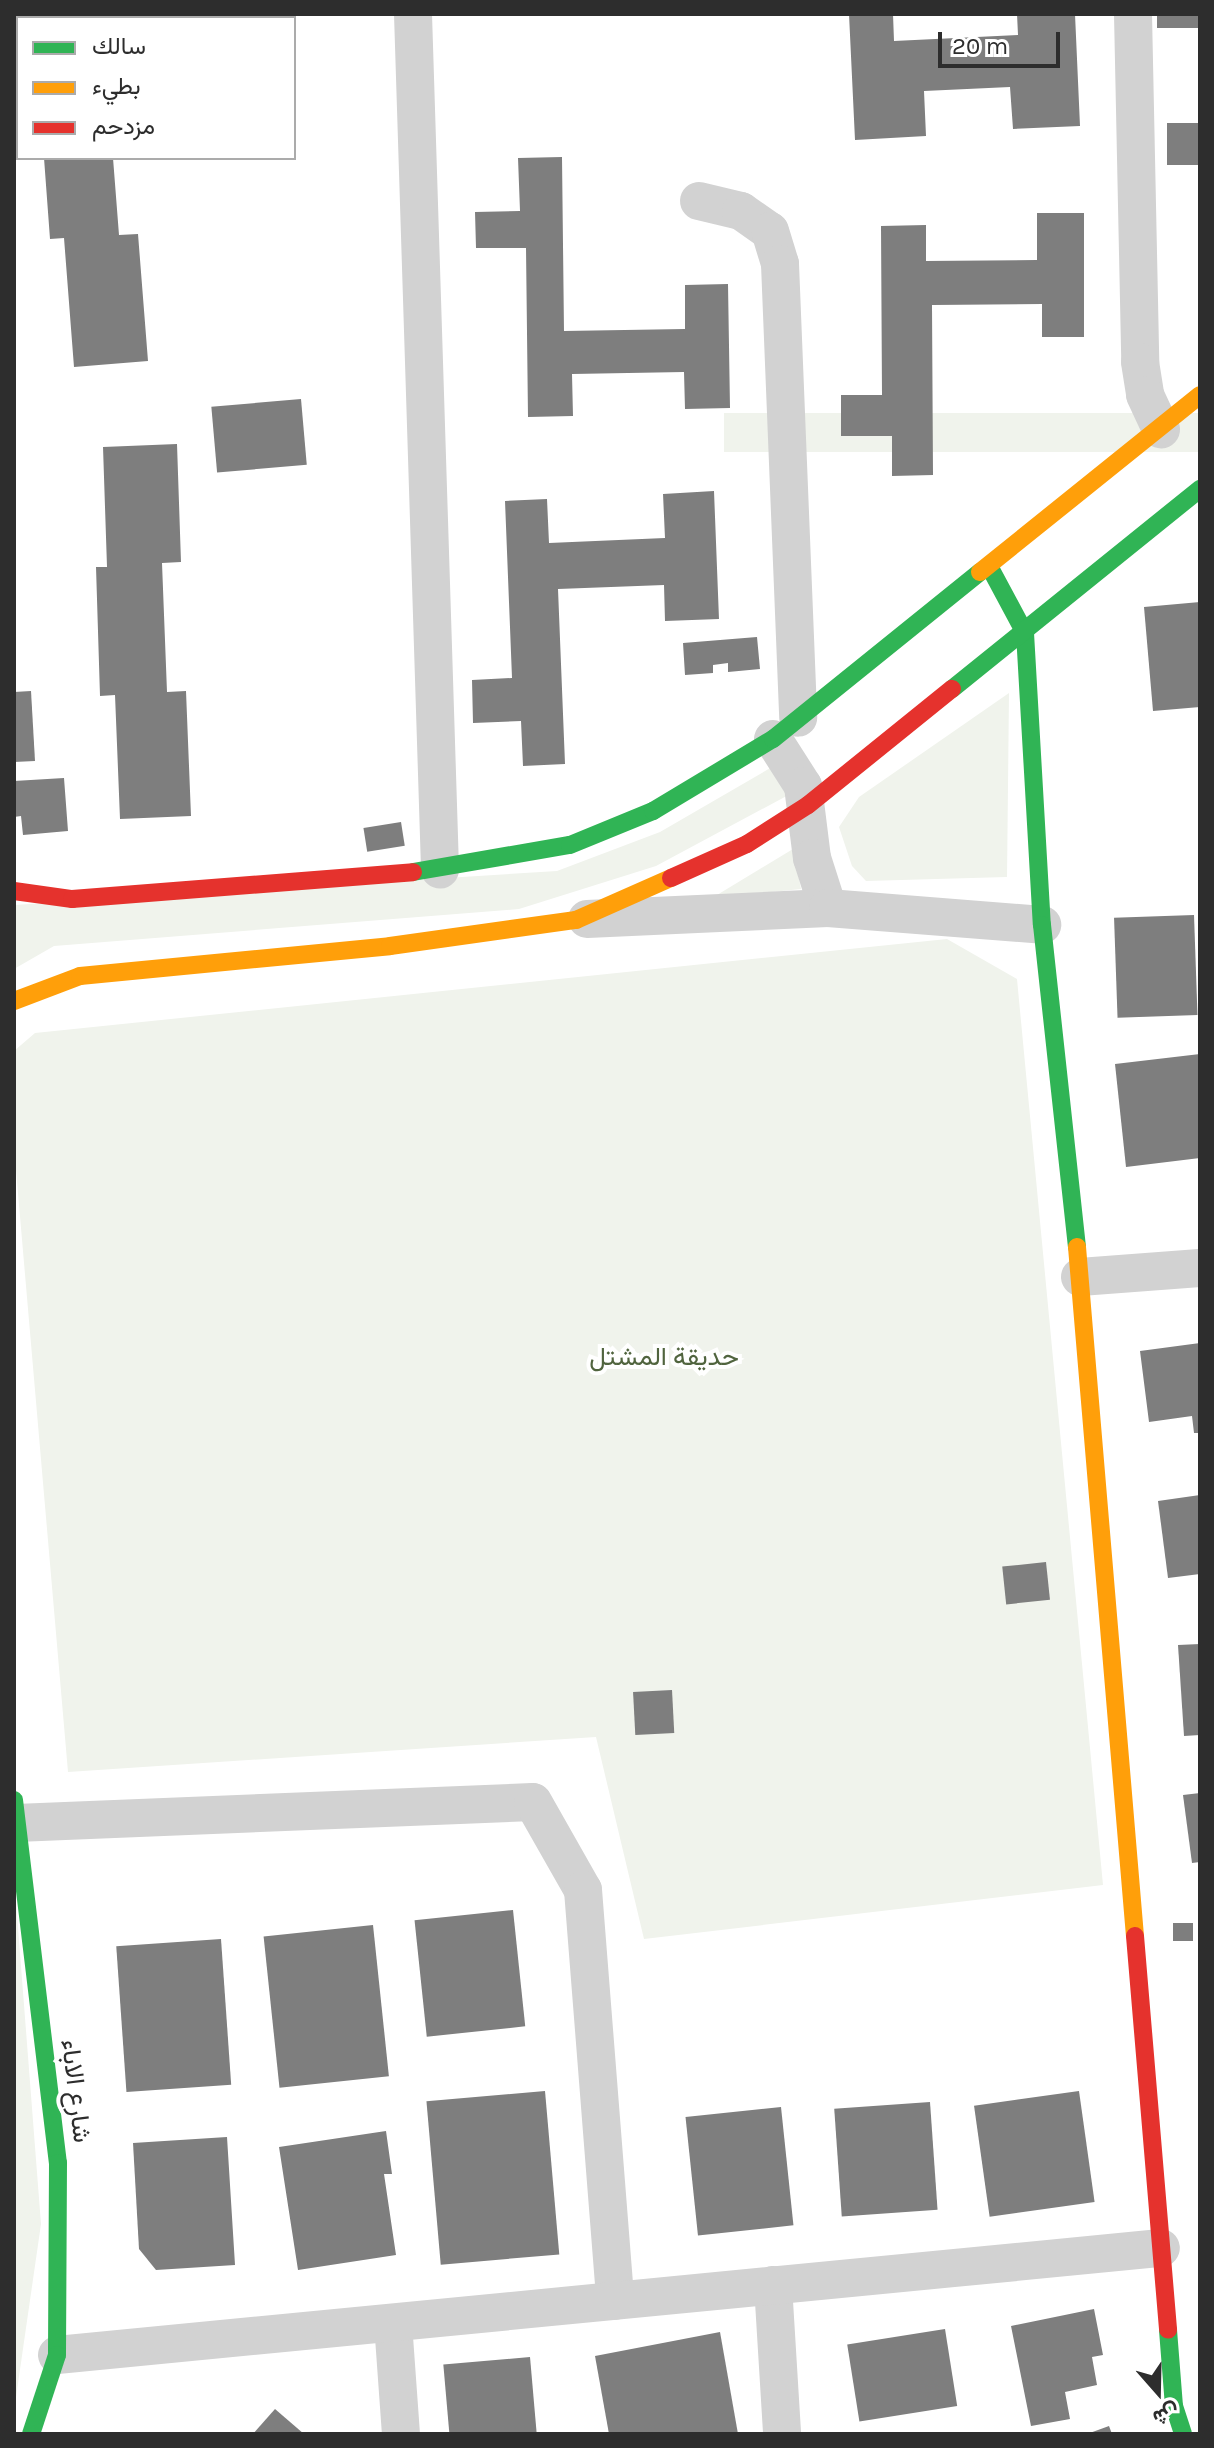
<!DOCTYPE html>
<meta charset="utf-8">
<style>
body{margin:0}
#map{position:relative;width:1214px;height:2448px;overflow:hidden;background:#fff;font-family:Karla,Vazirmatn,sans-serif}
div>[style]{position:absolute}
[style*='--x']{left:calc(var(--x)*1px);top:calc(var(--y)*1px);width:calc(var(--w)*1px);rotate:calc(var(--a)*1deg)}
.green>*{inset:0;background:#f0f3ec;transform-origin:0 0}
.building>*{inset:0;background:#7e7e7e;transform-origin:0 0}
.street>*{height:38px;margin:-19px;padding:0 19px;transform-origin:19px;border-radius:19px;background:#d2d2d2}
.fast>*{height:18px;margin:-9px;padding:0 9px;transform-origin:9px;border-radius:9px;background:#30b455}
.slow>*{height:18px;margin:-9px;padding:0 9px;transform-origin:9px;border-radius:9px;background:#ff9f0a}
.jam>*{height:18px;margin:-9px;padding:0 9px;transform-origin:9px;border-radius:9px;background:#e5322d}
span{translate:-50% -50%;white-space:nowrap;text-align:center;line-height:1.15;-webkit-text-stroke:8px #fff;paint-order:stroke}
.park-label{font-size:26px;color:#50643e}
.street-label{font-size:26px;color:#2d2d2d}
.frame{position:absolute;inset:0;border:16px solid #2d2d2d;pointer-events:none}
.legend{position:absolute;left:16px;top:16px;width:280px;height:144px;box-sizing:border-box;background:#fff;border:2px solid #ababab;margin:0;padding:10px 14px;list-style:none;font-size:24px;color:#2d2d2d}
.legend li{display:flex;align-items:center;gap:16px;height:40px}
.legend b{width:40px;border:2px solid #ababab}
.north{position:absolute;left:1118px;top:2352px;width:80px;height:80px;-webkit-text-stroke:6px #fff;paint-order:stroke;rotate:160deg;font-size:22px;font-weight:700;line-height:32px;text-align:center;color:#2d2d2d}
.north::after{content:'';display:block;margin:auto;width:28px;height:36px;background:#2d2d2d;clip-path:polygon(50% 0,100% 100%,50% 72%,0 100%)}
.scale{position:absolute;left:938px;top:32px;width:122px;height:36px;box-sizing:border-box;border:4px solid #2d2d2d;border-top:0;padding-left:10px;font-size:24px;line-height:28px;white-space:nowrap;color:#2d2d2d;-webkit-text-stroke:6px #fff;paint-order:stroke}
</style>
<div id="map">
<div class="green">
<div style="left:1200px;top:413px;width:39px;height:476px;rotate:90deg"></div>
<div style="clip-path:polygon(1009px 693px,1007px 877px,866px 881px,852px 866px,839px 827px,859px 797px)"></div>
<div style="clip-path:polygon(772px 767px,794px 792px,656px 866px,519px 909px,54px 946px,14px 969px,14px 905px,557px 871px,660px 832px)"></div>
<div style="clip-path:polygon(793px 849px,801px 889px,712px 898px)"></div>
<div style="clip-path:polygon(947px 939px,1017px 979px,1103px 1885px,644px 1939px,596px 1737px,68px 1772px,14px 1147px,14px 1051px,35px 1033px)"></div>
<div style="clip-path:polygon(14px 1876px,41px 2224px,14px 2411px)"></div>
</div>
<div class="building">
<div style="left:51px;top:14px;width:66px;height:4px"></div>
<div style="clip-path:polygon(849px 14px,893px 14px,894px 41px,1018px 35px,1017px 14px,1075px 14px,1080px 126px,1013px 129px,1010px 87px,924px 91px,926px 136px,855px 140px)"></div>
<div style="left:1157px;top:14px;width:43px;height:14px"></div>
<div style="left:1200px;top:123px;width:42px;height:33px;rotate:90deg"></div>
<div style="clip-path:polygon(562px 157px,564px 331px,685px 329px,685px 285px,728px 284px,730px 408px,685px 409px,684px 372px,572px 374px,573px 416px,528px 417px,526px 248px,476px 248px,475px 212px,520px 211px,518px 158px)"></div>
<div style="clip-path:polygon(44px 158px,113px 158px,119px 235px,138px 234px,148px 361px,74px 367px,64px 238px,50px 239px)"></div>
<div style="clip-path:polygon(1037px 213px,1084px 213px,1084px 337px,1042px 337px,1042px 304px,932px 305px,933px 475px,892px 476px,892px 436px,841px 436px,841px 395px,882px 395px,881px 226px,926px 225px,926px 261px,1037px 260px)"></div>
<div style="left:301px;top:399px;width:66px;height:90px;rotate:85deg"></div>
<div style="clip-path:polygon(177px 444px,181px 562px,162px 563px,167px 692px,186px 691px,191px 816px,120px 819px,115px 695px,100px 696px,96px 567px,107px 567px,103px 447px)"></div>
<div style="clip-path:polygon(714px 491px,719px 619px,665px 621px,664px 585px,558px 589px,565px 764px,523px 766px,521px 721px,473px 723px,472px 680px,512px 678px,505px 501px,547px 499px,549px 543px,665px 538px,663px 494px)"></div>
<div style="clip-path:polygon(1200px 602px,1200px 707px,1153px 711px,1144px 607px)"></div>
<div style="clip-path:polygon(757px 637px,760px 669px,728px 672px,728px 663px,713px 665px,713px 673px,685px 675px,683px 643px)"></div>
<div style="clip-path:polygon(31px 691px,35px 761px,14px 762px,14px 692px)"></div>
<div style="clip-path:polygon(64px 778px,68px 831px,23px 835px,21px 816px,14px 817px,14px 781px)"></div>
<div style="left:401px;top:822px;width:24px;height:38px;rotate:81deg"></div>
<div style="left:1194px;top:915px;width:100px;height:80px;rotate:88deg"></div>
<div style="clip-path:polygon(1200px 1054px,1200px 1158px,1126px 1167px,1115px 1064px)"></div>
<div style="clip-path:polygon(1200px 1343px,1200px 1433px,1194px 1433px,1192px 1416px,1149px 1422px,1140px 1351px)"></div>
<div style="clip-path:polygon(1200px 1495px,1200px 1574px,1168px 1578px,1158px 1501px)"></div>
<div style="left:1046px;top:1562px;width:38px;height:44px;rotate:84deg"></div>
<div style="clip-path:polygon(1200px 1644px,1200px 1735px,1184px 1736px,1178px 1645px)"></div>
<div style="left:672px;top:1690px;width:43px;height:39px;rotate:87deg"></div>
<div style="clip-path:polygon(1200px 1793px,1200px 1862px,1192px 1863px,1183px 1795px)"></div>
<div style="left:513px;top:1910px;width:117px;height:99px;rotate:84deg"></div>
<div style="left:1173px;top:1923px;width:20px;height:18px"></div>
<div style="left:373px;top:1925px;width:152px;height:110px;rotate:84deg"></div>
<div style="left:221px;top:1939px;width:146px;height:105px;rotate:86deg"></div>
<div style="left:545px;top:2091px;width:164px;height:119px;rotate:85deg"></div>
<div style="left:1079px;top:2091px;width:112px;height:106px;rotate:82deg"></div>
<div style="left:930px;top:2102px;width:108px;height:96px;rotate:86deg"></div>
<div style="left:781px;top:2107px;width:119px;height:96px;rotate:84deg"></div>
<div style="clip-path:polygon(386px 2131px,392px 2174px,384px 2174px,396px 2255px,298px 2270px,279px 2147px)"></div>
<div style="clip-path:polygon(227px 2137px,235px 2265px,156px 2270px,139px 2249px,133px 2143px)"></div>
<div style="clip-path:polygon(1094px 2309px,1103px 2355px,1092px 2357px,1097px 2385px,1065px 2392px,1070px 2419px,1031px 2426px,1011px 2326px)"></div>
<div style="left:945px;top:2329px;width:78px;height:99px;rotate:81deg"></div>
<div style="clip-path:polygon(720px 2332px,738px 2434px,609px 2434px,595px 2356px)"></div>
<div style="left:530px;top:2357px;width:77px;height:87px;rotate:85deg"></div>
<div style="clip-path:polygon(275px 2409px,304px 2434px,253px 2434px)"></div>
<div style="clip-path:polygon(1109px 2426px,1112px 2434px,1087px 2434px)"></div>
</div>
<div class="street">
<div style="--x:413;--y:14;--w:856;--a:88.19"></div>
<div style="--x:1133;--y:14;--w:348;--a:88.8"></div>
<div style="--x:1140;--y:362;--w:33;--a:81"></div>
<div style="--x:1145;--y:395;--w:38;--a:65"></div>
<div style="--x:699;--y:201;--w:43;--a:13.4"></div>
<div style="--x:741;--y:211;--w:35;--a:35"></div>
<div style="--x:770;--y:231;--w:34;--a:73"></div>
<div style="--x:780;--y:264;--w:454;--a:87.7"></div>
<div style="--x:773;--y:739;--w:56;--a:57.4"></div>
<div style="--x:803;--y:786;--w:73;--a:82.9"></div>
<div style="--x:812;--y:858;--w:52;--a:72.3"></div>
<div style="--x:587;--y:919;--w:241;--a:-2.6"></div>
<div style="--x:828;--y:908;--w:215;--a:4.5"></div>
<div style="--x:1080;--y:1277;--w:120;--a:-4.3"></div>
<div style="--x:16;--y:1823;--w:517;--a:-2.33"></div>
<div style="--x:533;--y:1802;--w:101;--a:60.4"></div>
<div style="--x:583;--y:1890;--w:412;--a:85.5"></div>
<div style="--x:773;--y:2285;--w:149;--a:86.5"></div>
<div style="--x:393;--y:2323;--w:111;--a:85.9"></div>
<div style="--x:57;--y:2355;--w:1109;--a:-5.54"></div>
</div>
<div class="fast">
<div style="--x:989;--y:566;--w:76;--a:61.8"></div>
<div style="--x:1025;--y:633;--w:292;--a:86.7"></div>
<div style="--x:1042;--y:925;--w:324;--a:83.8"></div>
<div style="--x:952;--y:689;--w:319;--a:-38.9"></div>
<div style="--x:413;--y:872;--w:159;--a:-9.8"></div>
<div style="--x:570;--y:845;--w:90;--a:-22.3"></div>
<div style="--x:653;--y:811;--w:140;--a:-31"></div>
<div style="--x:773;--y:739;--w:266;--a:-38.9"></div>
<div style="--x:14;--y:1800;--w:366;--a:83.1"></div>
<div style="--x:58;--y:2163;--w:192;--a:90.3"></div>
<div style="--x:57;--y:2355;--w:83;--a:108.2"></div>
<div style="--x:1168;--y:2330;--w:76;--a:85.5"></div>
<div style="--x:1174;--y:2406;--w:29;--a:72"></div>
</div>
<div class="slow">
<div style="--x:980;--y:572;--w:282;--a:-38.8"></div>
<div style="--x:14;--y:1001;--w:71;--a:-20.7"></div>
<div style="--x:80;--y:976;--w:311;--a:-5.5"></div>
<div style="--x:390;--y:946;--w:188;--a:-8"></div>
<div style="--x:576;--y:920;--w:104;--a:-23.9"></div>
<div style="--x:1077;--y:1247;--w:691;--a:85.19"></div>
</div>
<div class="jam">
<div style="--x:671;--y:878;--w:83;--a:-24.1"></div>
<div style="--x:747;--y:844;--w:72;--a:-32.6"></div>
<div style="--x:808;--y:805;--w:185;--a:-38.9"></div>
<div style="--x:14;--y:891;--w:59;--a:7.9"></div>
<div style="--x:72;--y:899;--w:342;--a:-4.5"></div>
<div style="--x:1135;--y:1936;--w:395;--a:85.2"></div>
</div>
<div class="park-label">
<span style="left:664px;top:1357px">حديقة المشتل</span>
</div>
<div class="street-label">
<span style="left:76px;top:2091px;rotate:83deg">شارع الاباء</span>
</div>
<div class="frame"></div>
<ul class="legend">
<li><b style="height:10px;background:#30b455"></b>سالك</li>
<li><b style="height:10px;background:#ff9f0a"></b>بطيء</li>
<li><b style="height:10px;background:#e5322d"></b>مزدحم</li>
</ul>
<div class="north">ش</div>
<div class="scale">20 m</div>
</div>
